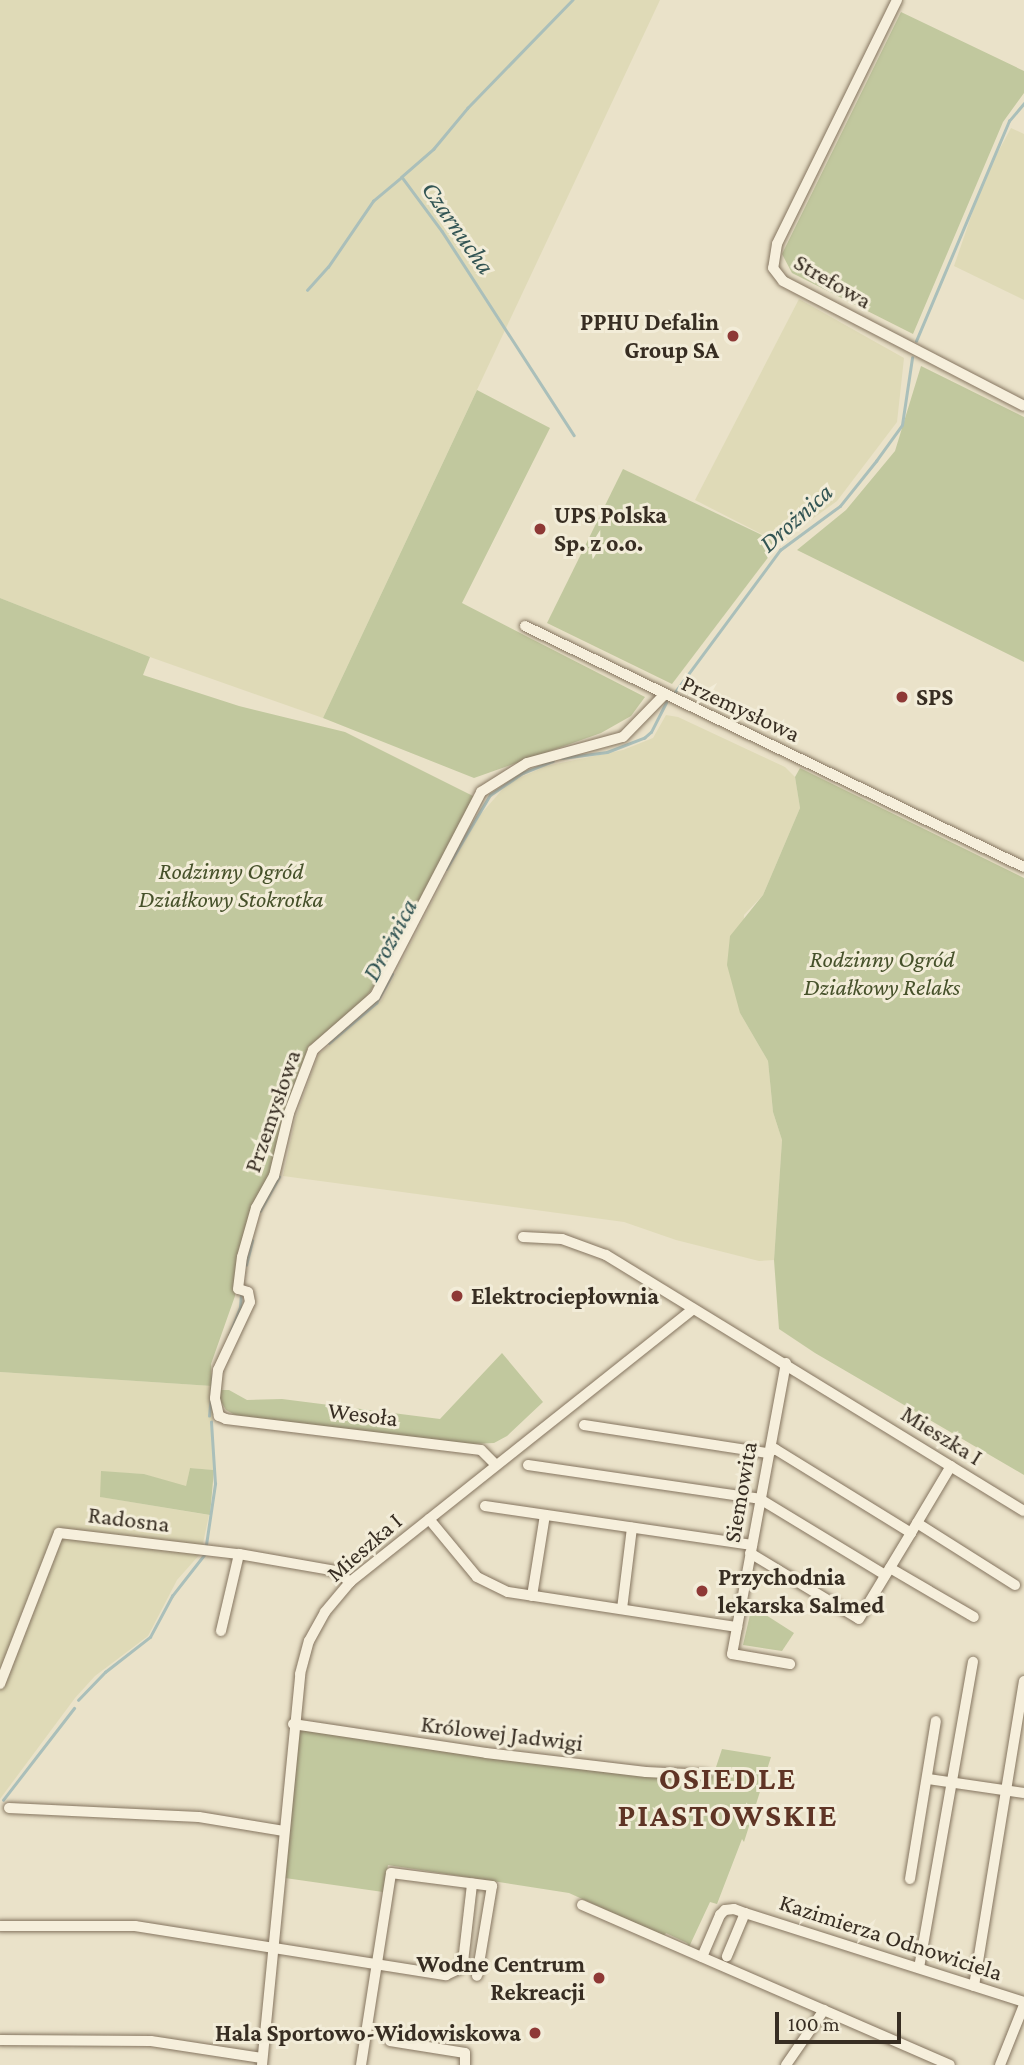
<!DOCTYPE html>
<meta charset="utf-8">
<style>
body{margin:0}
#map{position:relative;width:1024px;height:2065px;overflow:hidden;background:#eae2c9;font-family:"Crimson Pro",serif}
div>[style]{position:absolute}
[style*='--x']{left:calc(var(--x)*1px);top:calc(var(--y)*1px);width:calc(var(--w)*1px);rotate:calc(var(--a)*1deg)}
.farmland>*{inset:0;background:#dfdab7}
.green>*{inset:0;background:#c1c89e}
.stream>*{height:2.5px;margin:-1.25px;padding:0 1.25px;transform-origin:1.25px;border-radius:1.25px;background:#aabfba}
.roads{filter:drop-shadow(0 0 2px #857560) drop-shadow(0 0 2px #857560)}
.street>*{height:10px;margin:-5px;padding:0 5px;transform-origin:5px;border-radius:5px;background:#f6efdc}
.dots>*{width:19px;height:19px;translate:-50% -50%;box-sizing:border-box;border:4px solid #f2ecd8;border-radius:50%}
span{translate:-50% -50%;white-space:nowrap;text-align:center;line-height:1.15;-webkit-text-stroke:6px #f2ecd8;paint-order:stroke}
.street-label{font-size:24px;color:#372d22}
.poi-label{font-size:24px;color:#372d22;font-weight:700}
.right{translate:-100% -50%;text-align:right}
.left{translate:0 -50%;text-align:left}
.park-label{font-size:24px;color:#46512a;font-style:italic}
.water-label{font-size:26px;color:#335554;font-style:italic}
.district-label{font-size:32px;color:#5f3425;font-weight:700;letter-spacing:2px}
.scale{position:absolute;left:775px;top:2012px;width:126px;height:32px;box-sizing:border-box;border:4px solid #372d22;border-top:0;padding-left:9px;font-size:21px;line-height:24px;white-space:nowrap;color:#372d22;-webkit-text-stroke:5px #f2ecd8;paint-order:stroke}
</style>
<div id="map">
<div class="farmland">
<div style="clip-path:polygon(0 0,660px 0,323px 718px,150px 657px,0 598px)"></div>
<div style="clip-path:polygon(1011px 128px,1024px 134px,1024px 300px,954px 266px,985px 176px)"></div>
<div style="clip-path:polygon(799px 299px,904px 358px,897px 422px,837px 501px,779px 543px,695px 500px)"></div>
<div style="clip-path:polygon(666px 715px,678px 717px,785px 767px,795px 777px,800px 808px,763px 895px,744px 915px,740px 1013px,768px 1061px,773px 1112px,782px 1140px,774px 1260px,759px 1261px,676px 1240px,624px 1222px,283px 1176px,295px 1120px,318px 1055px,382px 1000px,450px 867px,480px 815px,508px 783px,546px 766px,623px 750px,653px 738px)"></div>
<div style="clip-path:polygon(0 1372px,212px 1386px,214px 1470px,190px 1468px,186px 1487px,144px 1474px,101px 1472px,101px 1497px,209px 1515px,201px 1553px,177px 1580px,148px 1636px,95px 1676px,75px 1698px,0 1799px)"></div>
</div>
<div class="green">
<div style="clip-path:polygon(901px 12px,1024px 71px,1024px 93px,1003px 122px,913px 334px,792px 273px,782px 254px)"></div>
<div style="clip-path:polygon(921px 366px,1024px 417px,1024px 662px,797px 550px,846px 510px,895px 451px)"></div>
<div style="clip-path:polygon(477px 390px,550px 428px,462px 603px,645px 697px,631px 716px,601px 733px,474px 778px,323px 718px)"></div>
<div style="clip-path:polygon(623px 469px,779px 543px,672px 684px,547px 623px)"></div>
<div style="clip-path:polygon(0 598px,150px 657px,143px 675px,239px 706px,345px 732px,475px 797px,382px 975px,361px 1004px,308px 1047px,284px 1118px,269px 1178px,252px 1204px,235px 1282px,235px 1296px,211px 1364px,212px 1386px,0 1372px)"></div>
<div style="clip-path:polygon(800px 768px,1024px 878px,1024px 1475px,815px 1353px,779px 1329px,774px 1260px,782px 1140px,773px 1112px,768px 1061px,740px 1013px,727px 965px,730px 936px,763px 895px,800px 808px,795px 777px)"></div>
<div style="clip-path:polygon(502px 1353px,543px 1402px,507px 1436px,494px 1443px,446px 1445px,239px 1417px,226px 1410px,219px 1398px,221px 1390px,229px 1390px,247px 1400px,282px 1399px,440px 1419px)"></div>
<div style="clip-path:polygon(190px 1468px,214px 1470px,210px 1515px,100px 1497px,101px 1471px,144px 1474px,186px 1486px)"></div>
<div style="clip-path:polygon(752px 1606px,794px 1633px,782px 1651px,743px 1645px)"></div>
<div style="clip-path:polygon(293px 1724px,702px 1781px,713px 1776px,722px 1749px,771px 1757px,744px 1842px,742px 1839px,717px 1904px,710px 1902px,689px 1947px,687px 1943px,666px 1933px,664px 1936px,569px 1893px,388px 1865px,383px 1892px,285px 1878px)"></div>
</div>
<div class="stream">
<div style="--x:573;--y:0;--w:151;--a:134.2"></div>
<div style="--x:468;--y:108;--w:53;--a:129.7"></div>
<div style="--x:434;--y:149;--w:43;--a:138.8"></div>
<div style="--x:402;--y:177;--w:67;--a:53.5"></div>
<div style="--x:442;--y:231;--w:243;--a:57.1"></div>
<div style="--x:307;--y:290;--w:31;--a:-48"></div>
<div style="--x:328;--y:267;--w:80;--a:-55.7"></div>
<div style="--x:373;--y:201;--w:35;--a:-40"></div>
<div style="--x:916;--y:341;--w:239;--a:-67.1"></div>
<div style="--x:1009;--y:121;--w:23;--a:-50"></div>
<div style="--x:675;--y:692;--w:177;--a:-53.5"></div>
<div style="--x:780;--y:550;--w:74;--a:-36.3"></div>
<div style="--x:840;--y:506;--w:58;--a:-51.3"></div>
<div style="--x:876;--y:461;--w:44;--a:-54.2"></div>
<div style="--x:902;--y:425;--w:68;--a:-81.5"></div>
<div style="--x:562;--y:758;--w:45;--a:-7.6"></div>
<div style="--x:607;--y:752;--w:40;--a:-21"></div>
<div style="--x:644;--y:738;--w:9;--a:-41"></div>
<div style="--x:651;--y:732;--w:33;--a:-63"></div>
<div style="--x:446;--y:869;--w:86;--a:-59.3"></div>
<div style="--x:490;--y:795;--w:40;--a:-34"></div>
<div style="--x:523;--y:773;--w:32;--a:-22"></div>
<div style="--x:329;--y:1043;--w:62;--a:-40.4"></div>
<div style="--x:376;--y:1003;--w:33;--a:-61"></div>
<div style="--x:260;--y:1211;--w:39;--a:-61"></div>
<div style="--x:246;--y:1265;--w:25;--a:-76"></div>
<div style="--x:229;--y:1336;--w:30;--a:-69"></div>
<div style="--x:240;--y:1308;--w:15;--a:-86"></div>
<div style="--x:209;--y:1416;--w:42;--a:-84.6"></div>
<div style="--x:206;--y:1545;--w:62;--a:-81.6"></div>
<div style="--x:215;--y:1484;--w:62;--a:-93.7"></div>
<div style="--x:78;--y:1700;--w:39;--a:-46"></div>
<div style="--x:105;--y:1672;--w:57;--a:-37.9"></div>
<div style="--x:150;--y:1637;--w:47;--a:-61.8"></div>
<div style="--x:172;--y:1596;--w:52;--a:-52"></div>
<div style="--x:3;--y:1800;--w:116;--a:-52.3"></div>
</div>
<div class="roads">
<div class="street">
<div style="--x:897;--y:0;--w:272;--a:116.2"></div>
<div style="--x:777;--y:244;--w:24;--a:99"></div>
<div style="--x:773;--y:268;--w:16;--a:52"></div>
<div style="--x:783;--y:281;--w:271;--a:27.4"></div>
<div style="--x:525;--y:626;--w:554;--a:25.78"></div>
<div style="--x:523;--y:1237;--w:39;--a:3"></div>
<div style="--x:562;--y:1239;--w:47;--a:20"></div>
<div style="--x:606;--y:1255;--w:490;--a:31.5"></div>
<div style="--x:786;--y:1363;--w:296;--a:100.5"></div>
<div style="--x:732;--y:1654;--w:59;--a:9.8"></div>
<div style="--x:584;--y:1425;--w:186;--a:8.7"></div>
<div style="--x:768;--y:1453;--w:8;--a:-30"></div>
<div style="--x:775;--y:1449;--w:160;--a:31.7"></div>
<div style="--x:911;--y:1533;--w:78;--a:-59.2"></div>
<div style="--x:496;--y:1465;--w:21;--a:-135"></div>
<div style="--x:481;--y:1450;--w:257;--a:-173.1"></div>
<div style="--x:226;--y:1419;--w:8;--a:-157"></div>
<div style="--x:219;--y:1416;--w:18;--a:-103"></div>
<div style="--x:215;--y:1398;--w:28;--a:-84"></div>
<div style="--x:218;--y:1370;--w:75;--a:-64.8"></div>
<div style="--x:250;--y:1302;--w:10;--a:-101"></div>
<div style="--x:248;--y:1292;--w:10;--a:-163"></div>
<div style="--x:238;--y:1289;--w:32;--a:-83"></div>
<div style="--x:242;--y:1257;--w:51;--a:-74.1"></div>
<div style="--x:256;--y:1208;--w:37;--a:-61"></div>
<div style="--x:274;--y:1176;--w:65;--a:-76.6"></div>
<div style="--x:289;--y:1113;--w:67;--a:-69.1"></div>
<div style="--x:313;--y:1050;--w:82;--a:-41.1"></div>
<div style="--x:375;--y:996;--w:230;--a:-62.5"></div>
<div style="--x:481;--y:792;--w:54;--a:-32.2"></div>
<div style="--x:527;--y:763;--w:99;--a:-15.2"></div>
<div style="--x:623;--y:737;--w:59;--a:-45.7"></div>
<div style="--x:528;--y:1465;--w:234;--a:8.3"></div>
<div style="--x:760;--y:1499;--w:146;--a:31.3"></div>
<div style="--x:485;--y:1506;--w:270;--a:8.3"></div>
<div style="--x:429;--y:1519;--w:75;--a:50.4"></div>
<div style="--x:477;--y:1577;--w:34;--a:26"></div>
<div style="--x:508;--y:1592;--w:232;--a:8.7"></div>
<div style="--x:917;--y:1523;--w:116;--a:32.3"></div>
<div style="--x:750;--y:1553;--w:127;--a:31.2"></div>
<div style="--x:859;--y:1619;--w:100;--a:-58.8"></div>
<div style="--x:890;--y:1568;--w:97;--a:30.3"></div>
<div style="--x:532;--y:1596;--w:82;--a:-80.9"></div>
<div style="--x:622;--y:1609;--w:82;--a:-83"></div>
<div style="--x:221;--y:1631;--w:79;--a:-76.8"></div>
<div style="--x:0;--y:1684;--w:162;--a:-68.7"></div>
<div style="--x:59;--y:1533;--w:181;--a:6.7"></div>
<div style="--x:239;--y:1554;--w:98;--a:9.9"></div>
<div style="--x:336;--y:1571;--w:18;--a:38"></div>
<div style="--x:293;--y:1724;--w:195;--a:8.5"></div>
<div style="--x:486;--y:1753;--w:161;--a:6.8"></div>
<div style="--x:646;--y:1772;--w:60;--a:2.9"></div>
<div style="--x:928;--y:1779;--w:97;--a:8.3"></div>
<div style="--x:9;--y:1808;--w:190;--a:2.7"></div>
<div style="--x:199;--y:1817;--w:86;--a:9.4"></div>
<div style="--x:910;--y:1879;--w:160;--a:-80.7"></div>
<div style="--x:582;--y:1905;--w:401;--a:23.5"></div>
<div style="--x:745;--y:1913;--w:293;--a:17.7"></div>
<div style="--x:0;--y:1926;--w:135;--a:0"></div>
<div style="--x:135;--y:1926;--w:315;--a:9"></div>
<div style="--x:446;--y:1975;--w:14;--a:-25"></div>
<div style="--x:459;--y:1969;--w:8;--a:-60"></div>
<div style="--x:463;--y:1962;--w:79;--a:-83.4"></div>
<div style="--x:702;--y:1957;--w:46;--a:-66.8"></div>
<div style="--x:720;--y:1915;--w:7;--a:-45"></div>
<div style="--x:725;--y:1910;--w:9;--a:-6"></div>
<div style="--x:734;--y:1909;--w:12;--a:20"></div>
<div style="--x:745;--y:1913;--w:47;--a:112.7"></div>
<div style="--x:919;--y:1968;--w:311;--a:-80"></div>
<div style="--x:974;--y:1986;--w:309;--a:-80.7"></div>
<div style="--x:0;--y:2040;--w:151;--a:0.4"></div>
<div style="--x:151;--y:2041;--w:112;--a:8.7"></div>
<div style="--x:390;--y:2041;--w:76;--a:9.1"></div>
<div style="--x:465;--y:2053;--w:12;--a:90"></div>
<div style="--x:262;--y:2065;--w:393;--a:-84.4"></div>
<div style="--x:300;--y:1674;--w:34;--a:-75"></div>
<div style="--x:309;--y:1641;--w:33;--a:-61"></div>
<div style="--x:325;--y:1612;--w:39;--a:-50"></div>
<div style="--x:350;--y:1582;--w:438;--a:-38.5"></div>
<div style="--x:361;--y:2065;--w:194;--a:-81.1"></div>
<div style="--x:391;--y:1873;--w:102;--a:7.3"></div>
<div style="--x:492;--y:1886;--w:91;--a:99.5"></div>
<div style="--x:786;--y:2065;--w:67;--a:-55.4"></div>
<div style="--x:1000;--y:2065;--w:65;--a:-68.2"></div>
</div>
</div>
<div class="dots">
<div style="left:733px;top:336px;background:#8e3936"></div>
<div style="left:540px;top:529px;background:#8e3936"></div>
<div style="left:902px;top:697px;background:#8e3936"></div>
<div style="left:457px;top:1296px;background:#8e3936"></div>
<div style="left:702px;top:1591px;background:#8e3936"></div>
<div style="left:599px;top:1978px;background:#8e3936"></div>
<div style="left:535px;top:2033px;background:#8e3936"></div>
</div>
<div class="street-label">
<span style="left:833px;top:281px;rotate:30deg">Strefowa</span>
<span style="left:741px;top:708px;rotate:25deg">Przemysłowa</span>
<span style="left:272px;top:1111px;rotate:-71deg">Przemysłowa</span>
<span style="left:363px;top:1414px;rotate:7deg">Wesoła</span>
<span style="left:942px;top:1435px;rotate:32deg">Mieszka I</span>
<span style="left:740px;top:1492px;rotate:-80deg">Siemowita</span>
<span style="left:129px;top:1519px;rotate:7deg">Radosna</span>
<span style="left:364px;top:1547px;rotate:-41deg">Mieszka I</span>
<span style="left:502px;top:1733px;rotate:7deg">Królowej Jadwigi</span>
<span style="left:891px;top:1937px;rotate:18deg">Kazimierza Odnowiciela</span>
</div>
<div class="poi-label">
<span class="right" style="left:719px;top:336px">PPHU Defalin<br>Group SA</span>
<span class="left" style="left:554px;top:529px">UPS Polska<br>Sp. z o.o.</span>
<span class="left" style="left:916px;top:697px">SPS</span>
<span class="left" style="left:471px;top:1296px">Elektrociepłownia</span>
<span class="left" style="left:718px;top:1591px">Przychodnia<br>lekarska Salmed</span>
<span class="right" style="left:585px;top:1978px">Wodne Centrum<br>Rekreacji</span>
<span class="right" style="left:521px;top:2033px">Hala Sportowo-Widowiskowa</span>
</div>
<div class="park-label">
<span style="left:231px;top:885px">Rodzinny Ogród<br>Działkowy Stokrotka</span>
<span style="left:882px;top:973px">Rodzinny Ogród<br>Działkowy Relaks</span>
</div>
<div class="water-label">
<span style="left:458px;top:228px;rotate:55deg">Czarnucha</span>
<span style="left:796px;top:518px;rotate:-42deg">Drożnica</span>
<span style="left:390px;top:940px;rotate:-62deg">Drożnica</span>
</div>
<div class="district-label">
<span style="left:728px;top:1797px">OSIEDLE<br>PIASTOWSKIE</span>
</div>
<div class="scale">100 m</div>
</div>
